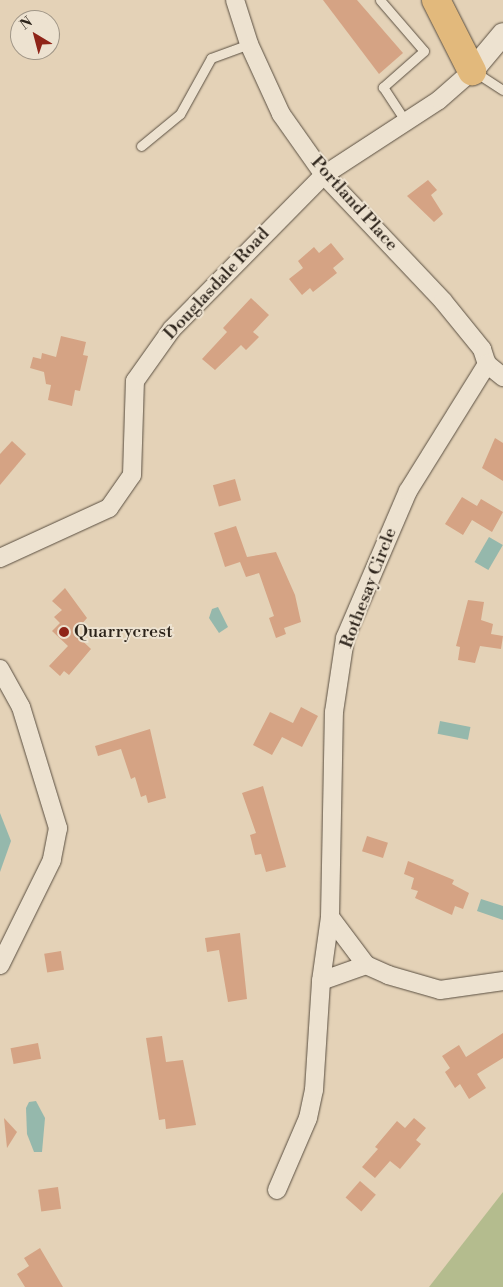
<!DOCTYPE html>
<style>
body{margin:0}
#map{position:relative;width:503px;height:1287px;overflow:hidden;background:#e4d2b7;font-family:"Libre Bodoni",serif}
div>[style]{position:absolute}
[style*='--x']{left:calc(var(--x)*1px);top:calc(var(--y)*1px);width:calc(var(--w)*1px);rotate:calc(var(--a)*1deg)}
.green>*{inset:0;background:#b4bc8e}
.water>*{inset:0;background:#95b8ac;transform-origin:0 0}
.building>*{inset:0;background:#d5a384;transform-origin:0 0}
.roads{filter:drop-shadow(0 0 1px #5a4f41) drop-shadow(0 0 1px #5a4f41)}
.service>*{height:9px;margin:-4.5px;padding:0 4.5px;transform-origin:4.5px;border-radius:4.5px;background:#ede2d0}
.minor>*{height:18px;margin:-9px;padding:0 9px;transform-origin:9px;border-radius:9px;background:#ede2d0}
.tertiary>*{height:22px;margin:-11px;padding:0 11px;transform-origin:11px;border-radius:11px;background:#ede2d0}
.motorway>*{height:28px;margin:-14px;padding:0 14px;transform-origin:14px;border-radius:14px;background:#e2b97c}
.dots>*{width:14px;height:14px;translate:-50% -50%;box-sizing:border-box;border:2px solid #ede2d0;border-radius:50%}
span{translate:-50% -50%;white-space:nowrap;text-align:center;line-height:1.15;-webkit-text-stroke:4px #ede2d0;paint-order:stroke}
.street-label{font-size:18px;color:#2c231a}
.poi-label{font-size:18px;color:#2c231a}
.left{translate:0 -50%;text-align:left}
.north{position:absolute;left:10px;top:10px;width:50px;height:50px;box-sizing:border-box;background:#ede2d0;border:1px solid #a09687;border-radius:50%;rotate:323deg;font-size:14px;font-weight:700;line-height:20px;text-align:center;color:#2c231a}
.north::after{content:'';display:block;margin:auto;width:18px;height:22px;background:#8f2418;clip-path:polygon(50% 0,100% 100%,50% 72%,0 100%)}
</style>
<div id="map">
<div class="green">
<div style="clip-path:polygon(503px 1192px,503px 1287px,429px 1287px)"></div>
</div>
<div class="water">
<div style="left:489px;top:537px;width:16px;height:29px;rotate:30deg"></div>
<div style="clip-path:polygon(218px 607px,228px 627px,219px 633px,209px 618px,212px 609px)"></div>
<div style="left:440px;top:721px;width:31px;height:13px;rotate:11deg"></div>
<div style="clip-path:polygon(0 813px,11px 841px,0 872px)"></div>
<div style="clip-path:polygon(481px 899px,503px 906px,503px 920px,477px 911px)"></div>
<div style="clip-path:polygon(36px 1101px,45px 1118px,42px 1152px,34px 1152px,27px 1134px,26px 1108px,29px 1102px)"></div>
</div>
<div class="building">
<div style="clip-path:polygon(323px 0,357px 0,403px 53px,379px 74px)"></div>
<div style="clip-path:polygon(428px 180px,437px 190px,431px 195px,443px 214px,434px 222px,407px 196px)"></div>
<div style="clip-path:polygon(331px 243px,344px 259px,333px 268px,337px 273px,313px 292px,310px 288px,302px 295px,289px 279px,303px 268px,298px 261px,314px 247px,319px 253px)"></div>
<div style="clip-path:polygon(251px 298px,269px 315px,253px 332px,259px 337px,246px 350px,241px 345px,215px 370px,202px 359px,227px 332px,223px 328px)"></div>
<div style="clip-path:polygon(61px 336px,86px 342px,83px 355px,88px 356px,80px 391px,75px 390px,72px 406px,48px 400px,51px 385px,46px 384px,44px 372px,30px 368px,33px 357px,41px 359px,42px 353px,56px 357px)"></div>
<div style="clip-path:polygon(495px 438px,503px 443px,503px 481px,482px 468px)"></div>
<div style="clip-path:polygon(12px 441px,26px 454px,0 485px,0 454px)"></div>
<div style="left:235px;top:479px;width:22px;height:23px;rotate:74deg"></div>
<div style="clip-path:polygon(462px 497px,477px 506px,481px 499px,503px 512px,492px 532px,472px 520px,463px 535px,445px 524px)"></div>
<div style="clip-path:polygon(236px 526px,247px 557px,276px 552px,295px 595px,301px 622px,284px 628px,286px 634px,276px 638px,269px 618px,274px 616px,259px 573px,246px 577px,240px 562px,225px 567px,214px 533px)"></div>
<div style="clip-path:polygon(65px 588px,87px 618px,74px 633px,91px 649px,69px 675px,64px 671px,60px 676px,49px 666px,68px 646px,52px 631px,60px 623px,54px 617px,62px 610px,52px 601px)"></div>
<div style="clip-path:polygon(468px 600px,484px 602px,481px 620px,493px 624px,491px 634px,503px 636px,501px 649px,480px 646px,475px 663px,458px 660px,460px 647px,456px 646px)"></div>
<div style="clip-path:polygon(301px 707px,318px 716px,302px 747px,282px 737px,272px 755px,253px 745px,270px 712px,293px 723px)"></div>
<div style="clip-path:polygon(150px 729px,166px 798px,148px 803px,146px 795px,141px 797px,135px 777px,131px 779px,121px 749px,98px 756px,95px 746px)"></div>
<div style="clip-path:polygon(263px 786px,286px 867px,266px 872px,261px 854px,255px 855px,250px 835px,256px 833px,242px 793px)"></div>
<div style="left:367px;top:836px;width:22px;height:16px;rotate:18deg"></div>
<div style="clip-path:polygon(408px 861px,454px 880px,452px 884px,469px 893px,463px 909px,455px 906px,452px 915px,415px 898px,418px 891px,411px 889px,414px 878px,404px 874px)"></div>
<div style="clip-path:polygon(240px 933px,247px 999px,228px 1002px,219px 950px,207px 952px,205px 938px)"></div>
<div style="left:61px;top:951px;width:19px;height:17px;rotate:81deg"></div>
<div style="clip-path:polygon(503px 1033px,503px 1058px,477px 1074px,486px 1088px,469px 1099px,460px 1084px,455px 1088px,445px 1072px,450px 1068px,442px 1056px,459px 1045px,466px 1057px)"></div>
<div style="clip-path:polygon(162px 1036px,166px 1062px,183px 1060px,196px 1125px,166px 1129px,165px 1119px,159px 1120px,146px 1038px)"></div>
<div style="left:38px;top:1043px;width:16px;height:28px;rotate:79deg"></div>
<div style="clip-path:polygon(4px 1118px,17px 1132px,7px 1148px)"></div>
<div style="clip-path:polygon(414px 1118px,426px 1128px,416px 1140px,421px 1144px,400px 1169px,390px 1161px,375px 1178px,362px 1167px,378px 1149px,375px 1147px,397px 1121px,405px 1128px)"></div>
<div style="left:360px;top:1181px;width:21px;height:22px;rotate:41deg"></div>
<div style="left:58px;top:1187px;width:22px;height:20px;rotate:82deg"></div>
<div style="clip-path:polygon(40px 1248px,63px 1287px,25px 1287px,17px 1274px,29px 1266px,24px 1258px)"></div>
</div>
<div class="roads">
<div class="service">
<div style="--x:380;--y:0;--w:67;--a:49.2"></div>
<div style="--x:424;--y:51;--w:55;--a:138.7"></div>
<div style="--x:383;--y:87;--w:42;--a:56.7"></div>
<div style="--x:475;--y:72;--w:33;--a:33"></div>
<div style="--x:141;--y:146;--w:50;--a:-39.4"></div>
<div style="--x:180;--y:114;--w:64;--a:-61"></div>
<div style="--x:211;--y:58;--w:40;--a:-20.2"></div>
</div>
<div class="minor">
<div style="--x:235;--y:0;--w:46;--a:72.3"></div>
<div style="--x:249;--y:44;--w:77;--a:65.4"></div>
<div style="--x:281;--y:114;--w:75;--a:54.8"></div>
<div style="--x:324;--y:175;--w:173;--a:46.6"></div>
<div style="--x:443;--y:301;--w:62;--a:50.9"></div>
<div style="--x:482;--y:349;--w:16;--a:72"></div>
<div style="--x:487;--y:364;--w:21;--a:39"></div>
<div style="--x:0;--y:558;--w:120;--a:-24.6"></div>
<div style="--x:109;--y:508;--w:40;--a:-55.1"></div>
<div style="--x:132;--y:475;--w:94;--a:-88.2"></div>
<div style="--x:135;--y:381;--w:64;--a:-54.6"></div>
<div style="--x:172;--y:329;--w:216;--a:-45.4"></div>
<div style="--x:324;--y:175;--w:137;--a:-33.1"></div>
<div style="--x:439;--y:100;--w:44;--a:-41.3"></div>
<div style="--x:0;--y:669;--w:43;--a:61.1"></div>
<div style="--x:21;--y:707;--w:127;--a:73"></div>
<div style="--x:58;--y:828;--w:33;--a:101"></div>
<div style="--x:52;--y:860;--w:117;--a:116.3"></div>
<div style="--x:330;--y:917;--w:60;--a:53.1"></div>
<div style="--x:366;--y:965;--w:24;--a:24"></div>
<div style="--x:388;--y:975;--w:54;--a:16.1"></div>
<div style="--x:440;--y:990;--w:64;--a:-8.1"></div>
<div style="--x:321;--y:981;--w:48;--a:-19.6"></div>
<div style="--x:277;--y:1190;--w:78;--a:-66.7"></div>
<div style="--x:308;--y:1118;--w:29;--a:-78"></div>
<div style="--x:314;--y:1090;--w:109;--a:-86.3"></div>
<div style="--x:321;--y:981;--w:65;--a:-82"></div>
<div style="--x:330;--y:917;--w:205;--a:-88.9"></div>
<div style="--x:334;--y:712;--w:75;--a:-81.5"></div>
<div style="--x:345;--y:638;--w:160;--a:-66.8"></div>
<div style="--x:408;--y:491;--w:150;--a:-58.1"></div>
</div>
<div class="tertiary">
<div style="--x:472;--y:71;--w:48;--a:-50"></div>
</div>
<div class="motorway">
<div style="--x:436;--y:0;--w:80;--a:63.1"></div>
</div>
</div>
<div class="dots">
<div style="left:64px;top:632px;background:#8f2418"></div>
</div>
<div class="street-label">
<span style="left:354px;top:204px;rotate:48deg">Portland Place</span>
<span style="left:217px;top:284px;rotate:-47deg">Douglasdale Road</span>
<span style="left:369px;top:588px;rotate:-69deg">Rothesay Circle</span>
</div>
<div class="poi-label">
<span class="left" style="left:74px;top:632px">Quarrycrest</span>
</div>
<div class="north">N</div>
</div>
